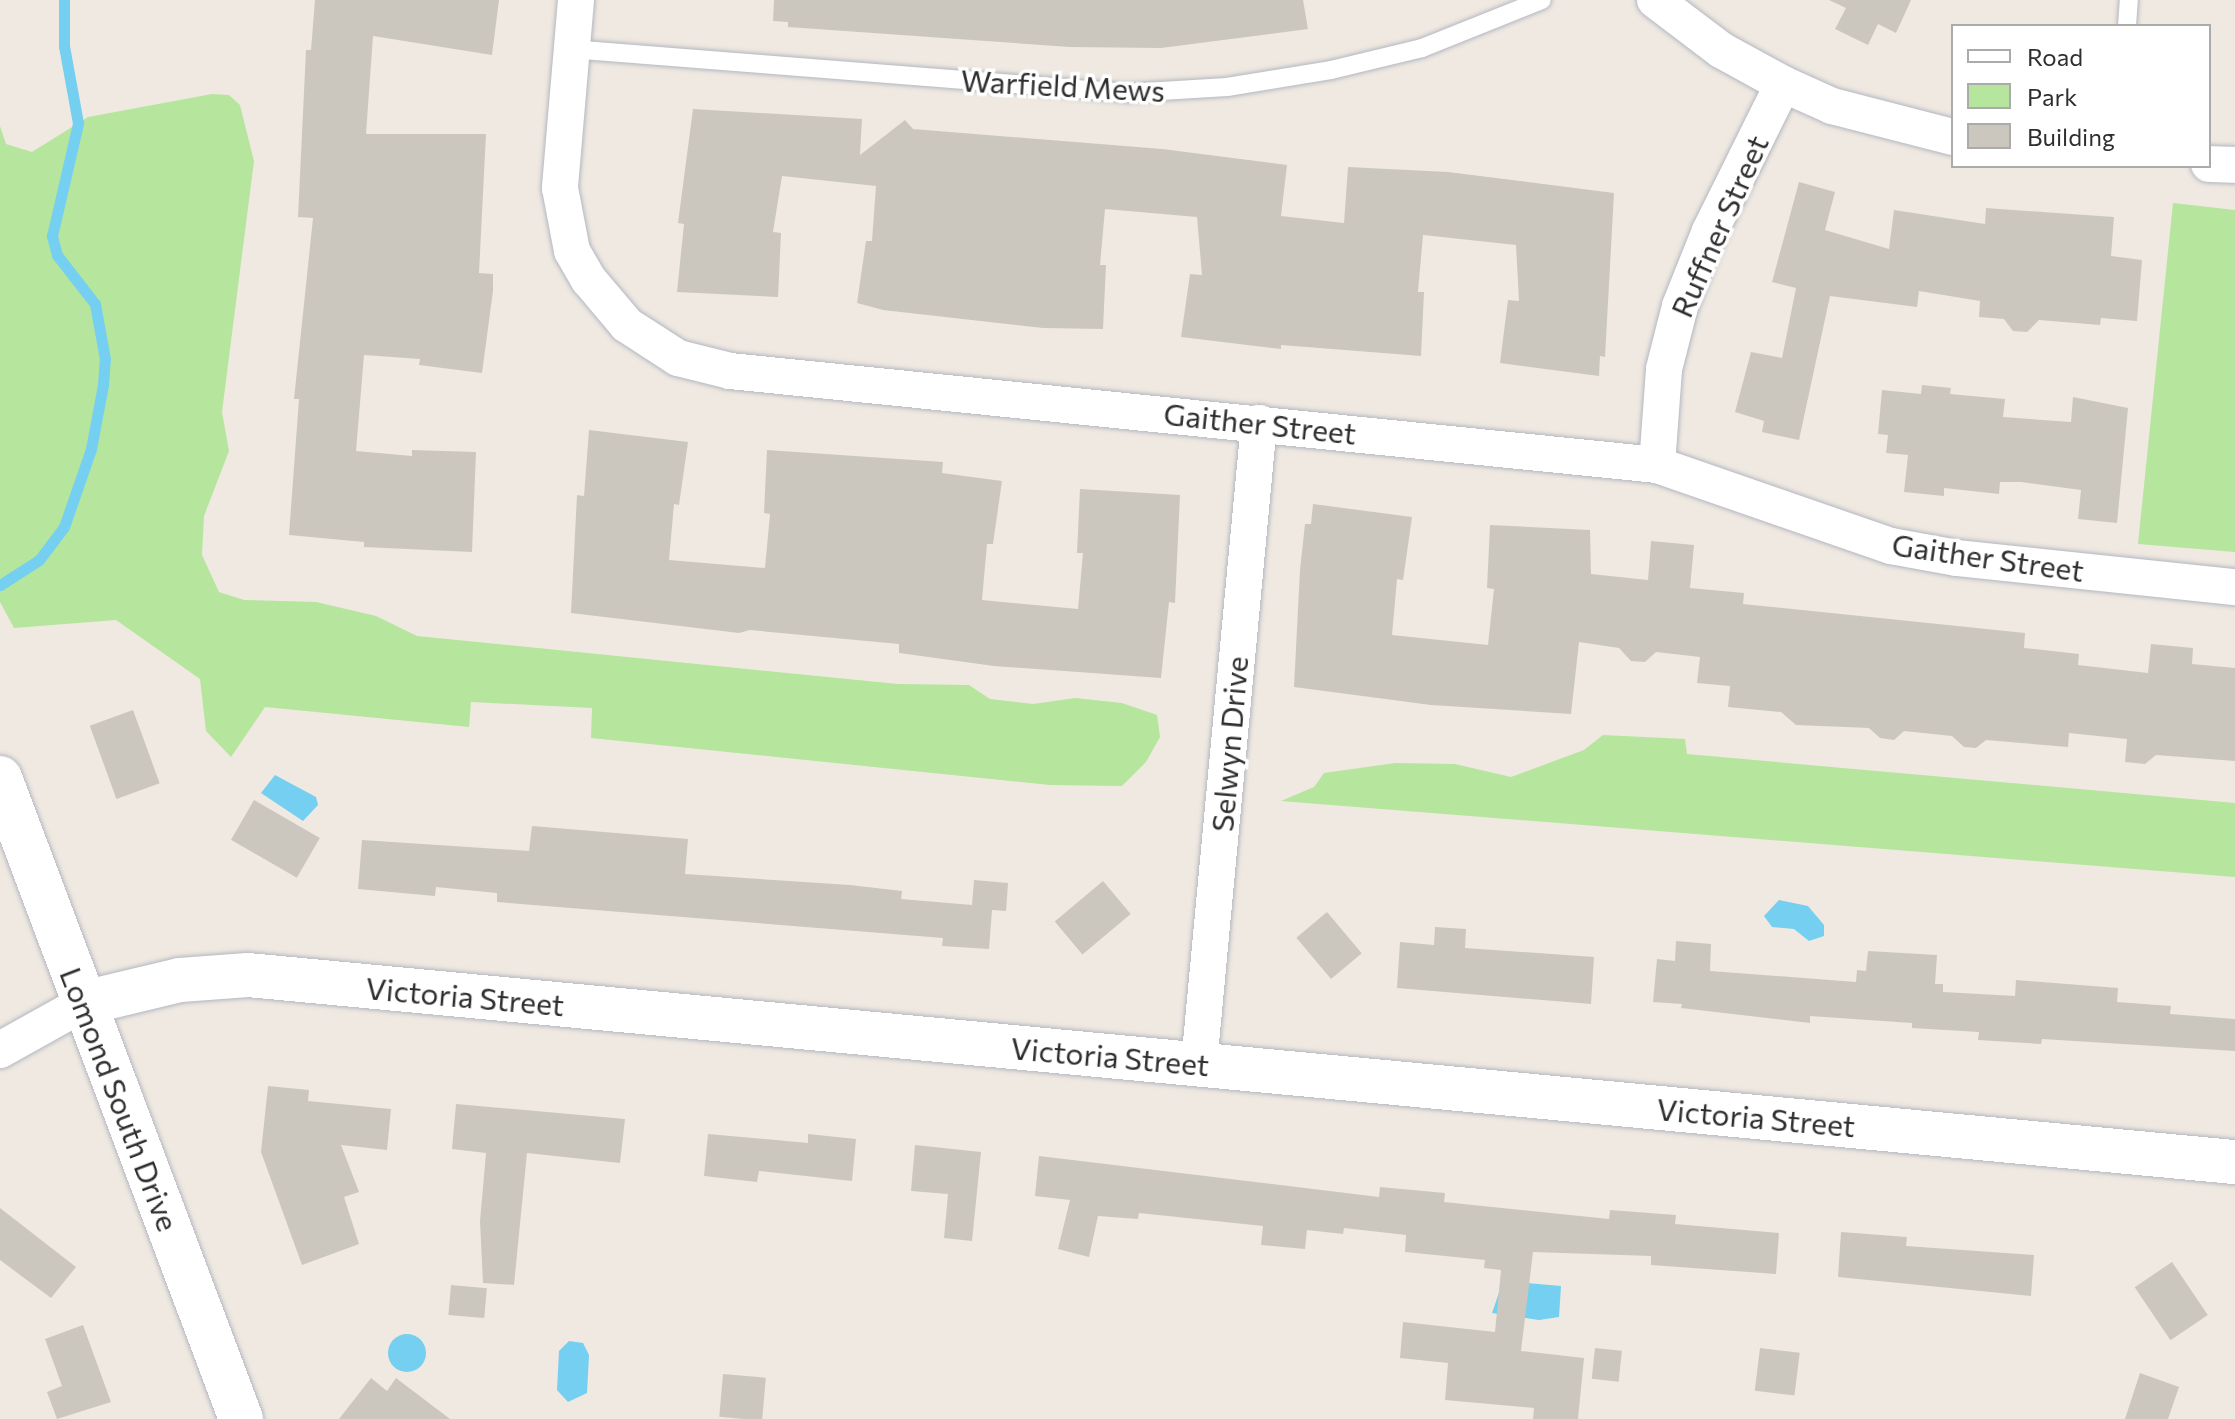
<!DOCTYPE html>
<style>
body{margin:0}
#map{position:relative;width:2235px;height:1419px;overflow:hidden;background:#efe9e1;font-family:Commissioner,sans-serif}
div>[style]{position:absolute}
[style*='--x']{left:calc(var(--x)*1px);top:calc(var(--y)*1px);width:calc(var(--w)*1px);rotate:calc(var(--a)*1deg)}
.green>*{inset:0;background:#b6e59e}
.water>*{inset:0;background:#75cff0}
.round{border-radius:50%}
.stream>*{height:11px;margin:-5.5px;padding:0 5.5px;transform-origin:5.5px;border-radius:5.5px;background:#75cff0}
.building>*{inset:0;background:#cbc7bf;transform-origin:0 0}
.roads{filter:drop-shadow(0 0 2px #b4b7c1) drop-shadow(0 0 2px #b4b7c1)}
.service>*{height:18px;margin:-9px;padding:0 9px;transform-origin:9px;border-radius:9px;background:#fff}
.minor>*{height:36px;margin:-18px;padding:0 18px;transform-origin:18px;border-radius:18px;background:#fff}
.tertiary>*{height:44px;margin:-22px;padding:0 22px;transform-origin:22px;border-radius:22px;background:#fff}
.secondary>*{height:44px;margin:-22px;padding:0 22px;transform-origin:22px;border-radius:22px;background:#fff}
span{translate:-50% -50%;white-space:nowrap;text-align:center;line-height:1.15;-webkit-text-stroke:7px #fff;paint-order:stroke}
.street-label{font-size:30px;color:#2e2e2e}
.legend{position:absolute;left:1951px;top:24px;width:260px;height:144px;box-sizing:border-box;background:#fff;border:2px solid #ababab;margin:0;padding:10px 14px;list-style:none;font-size:24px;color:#2e2e2e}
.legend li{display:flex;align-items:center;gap:16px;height:40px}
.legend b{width:40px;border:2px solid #ababab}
</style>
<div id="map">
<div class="green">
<div style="clip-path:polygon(212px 94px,229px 95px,240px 105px,254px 161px,222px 412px,229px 451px,204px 516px,202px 555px,219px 592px,244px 600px,316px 602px,376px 616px,417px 636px,898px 684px,969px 685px,990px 699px,1033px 704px,1075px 698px,1122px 703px,1157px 715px,1160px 737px,1146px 762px,1122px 786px,1050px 785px,591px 738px,592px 708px,471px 702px,469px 727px,265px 707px,231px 757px,206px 731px,200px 679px,116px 620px,14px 628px,0 602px,0 126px,6px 144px,32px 152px,88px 117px)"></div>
<div style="clip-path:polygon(2173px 203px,2235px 210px,2235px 552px,2138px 544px)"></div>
<div style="clip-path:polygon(1603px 735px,1685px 739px,1687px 754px,2235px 803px,2235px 877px,1281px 801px,1314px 787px,1324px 773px,1395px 763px,1455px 764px,1511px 777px,1584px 750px)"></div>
</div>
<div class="water">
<div style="clip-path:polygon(275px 775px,316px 797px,318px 805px,303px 821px,261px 793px)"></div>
<div style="clip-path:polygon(1779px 900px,1808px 906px,1824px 925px,1824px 936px,1809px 941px,1794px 929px,1772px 927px,1764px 916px)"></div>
<div style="clip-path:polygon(1503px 1281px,1561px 1286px,1559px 1317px,1539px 1320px,1492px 1313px)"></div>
<div class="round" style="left:388px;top:1334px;width:38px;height:38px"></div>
<div style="clip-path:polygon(569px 1341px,583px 1343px,589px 1355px,587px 1393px,568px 1402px,557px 1390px,559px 1351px)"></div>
</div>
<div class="stream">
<div style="--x:0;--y:585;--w:46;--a:-32.7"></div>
<div style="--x:39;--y:560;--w:41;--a:-52.9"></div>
<div style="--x:64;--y:527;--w:83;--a:-70.9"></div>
<div style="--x:91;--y:449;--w:65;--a:-79.4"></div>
<div style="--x:103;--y:385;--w:26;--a:-86"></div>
<div style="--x:105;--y:359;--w:56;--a:-100.3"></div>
<div style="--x:95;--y:304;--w:62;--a:-127.8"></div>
<div style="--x:57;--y:255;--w:20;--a:-105"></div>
<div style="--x:52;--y:236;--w:116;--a:-77"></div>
<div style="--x:78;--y:123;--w:78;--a:-100.3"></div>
<div style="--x:64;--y:46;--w:46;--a:-90"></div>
</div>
<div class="building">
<div style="clip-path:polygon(315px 0,499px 0,492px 55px,373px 36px,366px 134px,486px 134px,479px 273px,493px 274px,493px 291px,482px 373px,419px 365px,420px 359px,364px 355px,356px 451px,412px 456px,412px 450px,476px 452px,472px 552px,364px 547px,364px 542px,289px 535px,299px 399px,294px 399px,313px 218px,298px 217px,306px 50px,311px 50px)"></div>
<div style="clip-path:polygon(774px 0,1303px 0,1308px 29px,1161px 48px,1070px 47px,788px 27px,788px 22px,773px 21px)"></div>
<div style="clip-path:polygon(1829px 0,1911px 0,1896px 33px,1878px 24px,1868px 45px,1835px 29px,1846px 8px)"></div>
<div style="clip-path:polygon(693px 109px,862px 119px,860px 155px,905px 120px,913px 129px,1162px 149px,1287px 165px,1281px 216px,1344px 223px,1348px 167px,1448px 172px,1614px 193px,1605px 357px,1600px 356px,1599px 376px,1500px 363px,1508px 300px,1519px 301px,1516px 245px,1423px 235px,1418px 292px,1424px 292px,1421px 356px,1281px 345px,1281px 349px,1181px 337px,1190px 274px,1202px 275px,1197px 217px,1105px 209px,1100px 265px,1106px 265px,1103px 329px,1043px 328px,883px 310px,857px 303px,866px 241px,872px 241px,876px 186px,782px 176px,773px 232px,781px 233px,778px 297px,677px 292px,684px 224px,678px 223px)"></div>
<div style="clip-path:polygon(1799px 182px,1835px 192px,1825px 230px,1889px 249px,1894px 210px,1985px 224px,1986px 208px,2114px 217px,2111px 256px,2142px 260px,2137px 321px,2101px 318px,2100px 325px,2039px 320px,2027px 332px,2013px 331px,2004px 319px,1979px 317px,1980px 301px,1919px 291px,1917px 307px,1830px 296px,1799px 440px,1762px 432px,1764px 421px,1735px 412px,1751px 352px,1782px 358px,1796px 288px,1772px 282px)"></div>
<div style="clip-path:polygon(1922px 385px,1951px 388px,1950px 394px,2005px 399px,2003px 417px,2071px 422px,2073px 397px,2128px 408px,2117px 523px,2078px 519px,2081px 490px,2021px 482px,2000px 482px,1999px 494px,1944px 488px,1944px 496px,1904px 492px,1908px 455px,1886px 453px,1888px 435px,1878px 434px,1882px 390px,1921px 394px)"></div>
<div style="clip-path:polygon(589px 430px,688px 442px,679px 505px,674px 504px,669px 560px,765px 568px,770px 514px,764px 513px,767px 450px,943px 462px,942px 473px,1002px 481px,993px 544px,987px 544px,982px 600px,1078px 609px,1083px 553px,1077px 553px,1080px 489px,1180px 495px,1175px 603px,1169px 602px,1161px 678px,994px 666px,899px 653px,899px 644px,750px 630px,739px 633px,571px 613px,577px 495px,584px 496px)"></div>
<div style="clip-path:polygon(1313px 504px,1412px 517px,1403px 580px,1397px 579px,1392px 635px,1488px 645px,1494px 589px,1487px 588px,1490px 525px,1590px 530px,1591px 574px,1648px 580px,1651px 541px,1694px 545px,1690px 588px,1744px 593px,1743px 604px,2025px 633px,2024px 648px,2079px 654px,2078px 665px,2148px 673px,2151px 644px,2193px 648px,2192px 664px,2235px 668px,2235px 761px,2156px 755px,2145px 764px,2125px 762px,2127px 739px,2069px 733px,2068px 747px,1986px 740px,1976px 748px,1964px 747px,1952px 736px,1904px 731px,1894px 740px,1880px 738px,1869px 728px,1796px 725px,1781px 712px,1728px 707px,1730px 686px,1697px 683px,1700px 657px,1656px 652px,1645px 662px,1631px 661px,1619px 648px,1579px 642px,1571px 714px,1431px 705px,1294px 687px,1300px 570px,1305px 524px,1311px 524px)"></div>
<div style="left:133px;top:710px;width:78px;height:46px;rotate:70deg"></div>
<div style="left:254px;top:800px;width:76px;height:46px;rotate:30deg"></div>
<div style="clip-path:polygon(532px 826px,688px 839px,685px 874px,850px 885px,902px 891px,901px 899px,972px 905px,974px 880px,1008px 883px,1006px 911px,992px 910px,989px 949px,942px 946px,943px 938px,497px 902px,497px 893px,436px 887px,435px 896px,358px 889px,362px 840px,529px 851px)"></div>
<div style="left:1103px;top:881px;width:43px;height:63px;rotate:50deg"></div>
<div style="left:1327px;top:912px;width:54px;height:40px;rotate:50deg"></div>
<div style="clip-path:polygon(1435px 927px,1466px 929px,1465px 948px,1594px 957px,1591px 1004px,1397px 988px,1400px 942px,1434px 945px)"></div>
<div style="clip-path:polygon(1676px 941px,1711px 944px,1710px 971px,1856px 982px,1857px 970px,1866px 971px,1868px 951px,1937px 955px,1935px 984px,1943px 984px,1943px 992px,2015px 996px,2016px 980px,2118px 988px,2117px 1002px,2171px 1006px,2170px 1014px,2235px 1019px,2235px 1051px,2042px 1039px,2041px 1044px,1978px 1040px,1979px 1032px,1912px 1028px,1912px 1023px,1810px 1016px,1810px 1023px,1681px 1008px,1682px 1004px,1653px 1002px,1657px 959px,1675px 961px)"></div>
<div style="clip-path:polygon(268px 1086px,309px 1090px,308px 1101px,391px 1109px,387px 1150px,341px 1145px,359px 1192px,344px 1197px,359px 1244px,302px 1265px,261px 1152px)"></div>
<div style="clip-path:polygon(456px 1104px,625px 1119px,620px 1163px,527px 1153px,514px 1285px,483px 1283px,480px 1221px,486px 1153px,452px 1149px)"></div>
<div style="clip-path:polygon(708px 1134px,808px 1143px,808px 1134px,856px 1139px,852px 1181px,759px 1171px,757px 1182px,704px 1176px)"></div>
<div style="clip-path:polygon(915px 1145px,981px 1152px,972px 1241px,944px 1238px,948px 1194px,911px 1191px)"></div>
<div style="clip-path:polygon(1039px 1156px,1379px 1197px,1380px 1187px,1445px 1193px,1444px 1202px,1609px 1219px,1610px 1210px,1676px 1215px,1675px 1224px,1779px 1233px,1776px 1274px,1651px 1265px,1651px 1256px,1533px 1252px,1521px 1351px,1584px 1358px,1578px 1419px,1533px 1419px,1534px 1408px,1445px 1400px,1448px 1363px,1400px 1358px,1403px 1322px,1495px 1332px,1501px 1270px,1484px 1268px,1485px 1260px,1405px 1252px,1406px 1235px,1344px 1228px,1343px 1234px,1307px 1230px,1305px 1249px,1261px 1245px,1263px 1226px,1139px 1213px,1138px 1219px,1098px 1216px,1089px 1257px,1058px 1249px,1070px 1200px,1035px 1196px)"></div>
<div style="clip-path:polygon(0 1208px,76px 1267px,51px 1298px,0 1260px)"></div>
<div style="clip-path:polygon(1841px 1232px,1907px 1237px,1906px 1246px,2034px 1255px,2031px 1296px,1838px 1277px)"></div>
<div style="left:2172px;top:1262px;width:64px;height:45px;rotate:56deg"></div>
<div style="left:451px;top:1285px;width:36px;height:30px;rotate:5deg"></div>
<div style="clip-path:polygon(83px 1325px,111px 1402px,57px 1419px,47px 1392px,62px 1386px,45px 1339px)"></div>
<div style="left:1595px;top:1348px;width:27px;height:31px;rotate:6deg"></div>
<div style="left:1760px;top:1348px;width:40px;height:43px;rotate:7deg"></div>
<div style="clip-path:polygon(2140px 1373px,2179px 1387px,2168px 1419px,2125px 1419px)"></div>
<div style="left:723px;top:1374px;width:43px;height:43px;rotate:5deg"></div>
<div style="clip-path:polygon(371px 1378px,387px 1391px,396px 1378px,450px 1419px,339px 1419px)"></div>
</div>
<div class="roads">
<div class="service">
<div style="--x:2127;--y:26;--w:26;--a:-86"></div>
<div style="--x:570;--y:49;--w:560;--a:4.51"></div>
<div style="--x:1128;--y:93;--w:99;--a:-3.5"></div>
<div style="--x:1227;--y:87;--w:105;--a:-9.3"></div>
<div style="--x:1331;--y:70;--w:94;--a:-13.6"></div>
<div style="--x:1422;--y:48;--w:129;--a:-21.8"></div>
</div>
<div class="minor">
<div style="--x:576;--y:0;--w:189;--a:94.9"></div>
<div style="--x:560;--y:188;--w:64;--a:79.2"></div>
<div style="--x:572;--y:251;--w:34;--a:60"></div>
<div style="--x:589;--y:280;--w:59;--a:49.8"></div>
<div style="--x:627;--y:325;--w:61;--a:32.9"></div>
<div style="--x:678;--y:358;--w:54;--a:14"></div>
<div style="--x:730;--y:371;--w:932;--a:5.79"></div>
<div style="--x:1657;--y:465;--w:248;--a:19.1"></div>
<div style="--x:1891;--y:546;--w:67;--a:10.3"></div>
<div style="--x:1957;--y:558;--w:280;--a:6"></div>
<div style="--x:1655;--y:0;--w:83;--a:37.1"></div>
<div style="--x:1721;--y:50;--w:71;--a:28.7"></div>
<div style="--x:1783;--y:84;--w:54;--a:24.2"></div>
<div style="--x:1832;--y:106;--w:125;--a:14.4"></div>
<div style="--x:2209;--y:164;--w:26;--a:2"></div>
<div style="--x:1657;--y:465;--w:96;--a:-85.8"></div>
<div style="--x:1664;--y:369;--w:65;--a:-75.7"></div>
<div style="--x:1680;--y:306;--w:81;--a:-68.2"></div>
<div style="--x:1710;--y:231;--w:164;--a:-63.6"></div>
<div style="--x:0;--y:1050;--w:96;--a:-29.2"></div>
<div style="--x:1199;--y:1064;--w:644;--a:-84.65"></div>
</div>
<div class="tertiary">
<div style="--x:84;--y:1003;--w:99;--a:-13.5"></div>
<div style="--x:180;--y:980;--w:68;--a:-4.2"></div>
<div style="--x:248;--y:975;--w:1996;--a:5.38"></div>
</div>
<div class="secondary">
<div style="--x:0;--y:778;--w:685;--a:69.39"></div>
</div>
</div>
<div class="street-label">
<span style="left:1063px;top:85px;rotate:3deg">Warfield Mews</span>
<span style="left:1719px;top:226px;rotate:-66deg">Ruffner Street</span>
<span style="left:1260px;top:423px;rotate:6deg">Gaither Street</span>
<span style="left:1988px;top:557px;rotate:8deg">Gaither Street</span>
<span style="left:1229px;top:744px;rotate:-85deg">Selwyn Drive</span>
<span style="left:465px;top:996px;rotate:5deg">Victoria Street</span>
<span style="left:1110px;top:1056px;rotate:5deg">Victoria Street</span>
<span style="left:120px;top:1099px;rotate:69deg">Lomond South Drive</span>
<span style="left:1756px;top:1117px;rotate:5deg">Victoria Street</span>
</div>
<ul class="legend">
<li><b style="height:10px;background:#fff"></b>Road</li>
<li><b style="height:22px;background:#b6e59e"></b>Park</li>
<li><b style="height:22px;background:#cbc7bf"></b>Building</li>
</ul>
</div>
